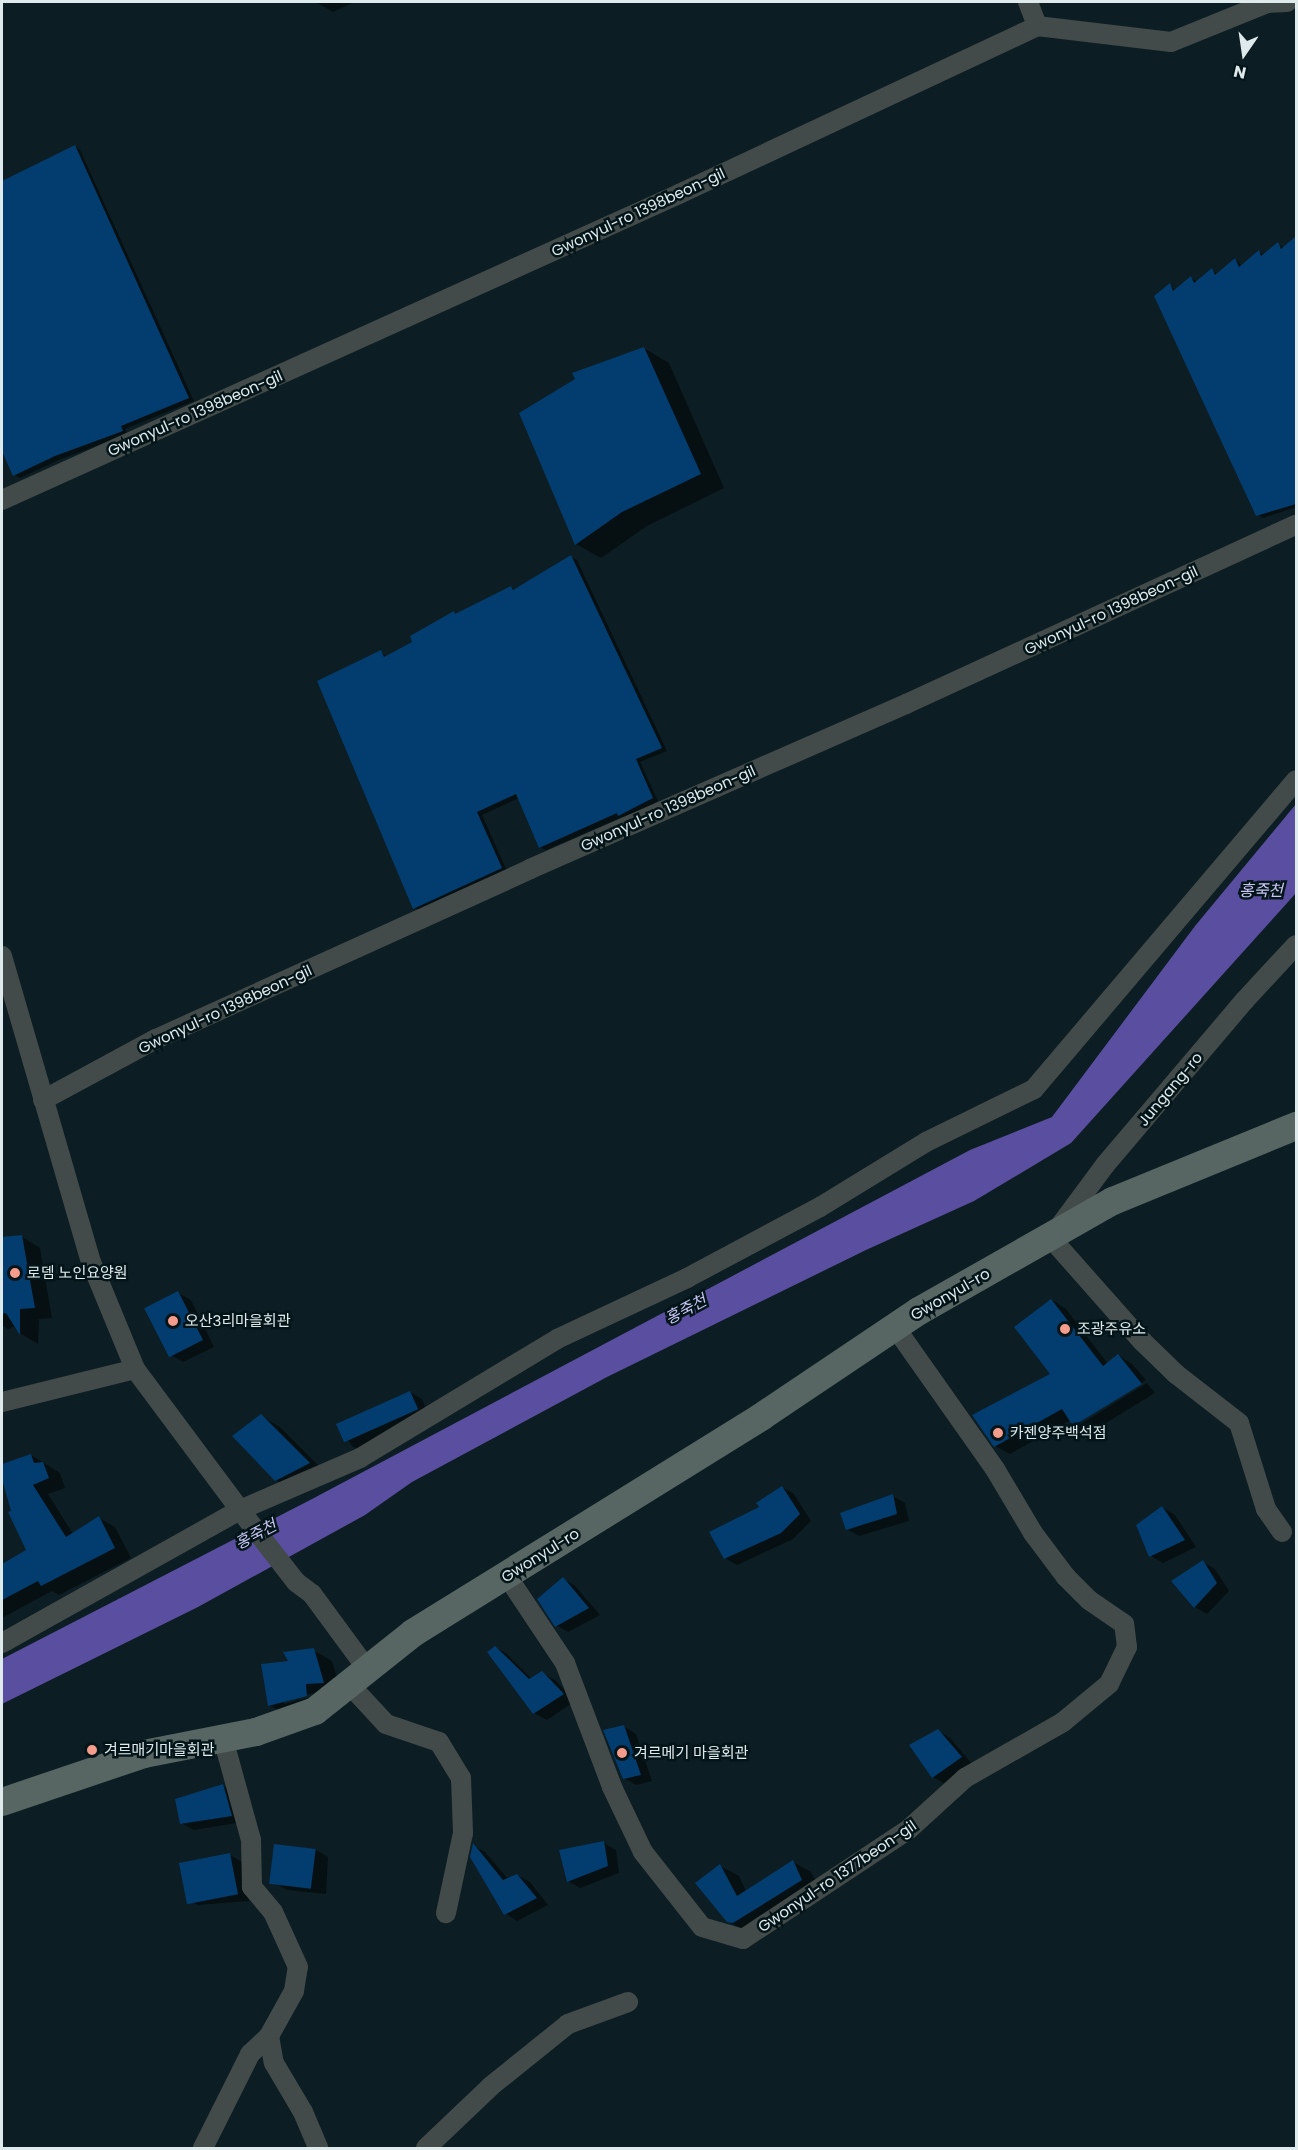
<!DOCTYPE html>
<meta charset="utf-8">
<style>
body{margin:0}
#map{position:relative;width:1298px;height:2150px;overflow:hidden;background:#0c1e23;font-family:Poppins,"Noto Sans KR",sans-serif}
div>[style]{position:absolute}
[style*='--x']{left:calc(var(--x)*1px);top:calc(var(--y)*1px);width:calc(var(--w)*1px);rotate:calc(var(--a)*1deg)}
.water>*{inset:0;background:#594e9f}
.shadow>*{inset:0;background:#0007}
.building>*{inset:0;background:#033c6e;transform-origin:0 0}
.minor>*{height:20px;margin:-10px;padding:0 10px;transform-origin:10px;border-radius:10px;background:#424b49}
.secondary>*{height:28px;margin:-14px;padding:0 14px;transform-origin:14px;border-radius:14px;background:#586663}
.dots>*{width:16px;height:16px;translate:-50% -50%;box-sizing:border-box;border:3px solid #041519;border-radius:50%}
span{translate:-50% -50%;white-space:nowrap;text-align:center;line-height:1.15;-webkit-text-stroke:5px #041519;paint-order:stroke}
.street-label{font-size:15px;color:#dfeaed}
.poi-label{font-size:15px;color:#dfeaed}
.left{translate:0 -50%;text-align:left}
.water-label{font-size:16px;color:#c6c4f2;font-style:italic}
.frame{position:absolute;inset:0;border:3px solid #dfeaed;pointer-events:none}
.north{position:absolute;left:1214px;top:24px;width:60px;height:60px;-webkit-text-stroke:4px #041519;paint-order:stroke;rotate:193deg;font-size:16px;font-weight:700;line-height:24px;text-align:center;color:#dfeaed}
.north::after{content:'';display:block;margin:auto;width:21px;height:27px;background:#dfeaed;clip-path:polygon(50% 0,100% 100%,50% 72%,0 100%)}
</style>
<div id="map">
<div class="water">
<div style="clip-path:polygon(1296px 804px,1296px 893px,1071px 1143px,974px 1201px,866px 1250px,607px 1377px,412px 1482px,365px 1515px,198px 1607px,2px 1704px,2px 1659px,312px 1499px,970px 1150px,1052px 1117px,1195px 926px)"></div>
</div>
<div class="shadow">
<div style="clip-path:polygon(315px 2px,314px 2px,355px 2px,333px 12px)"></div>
<div style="clip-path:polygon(75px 146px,80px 150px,194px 401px,125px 429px,128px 434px,61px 459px,20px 478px,15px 475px,2px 447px,2px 184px)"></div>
<div style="clip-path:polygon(1296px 238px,1296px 507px,1263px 518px,1257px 514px,1170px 285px,1176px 291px,1191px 278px,1198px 282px,1212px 270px,1218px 275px,1236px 260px,1242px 266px,1259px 252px,1265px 255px,1278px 244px,1284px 248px)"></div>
<div style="clip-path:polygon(644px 348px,669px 363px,724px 488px,647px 526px,601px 558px,576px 544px)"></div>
<div style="clip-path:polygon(571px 557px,577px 560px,667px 751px,640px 762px,658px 801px,625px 819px,622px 817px,546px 850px,540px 847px,519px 798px,482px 815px,507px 871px,420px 911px,414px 908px,381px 652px,387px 657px,414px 642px,454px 613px,457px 615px,511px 587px,516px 590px)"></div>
<div style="clip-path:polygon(22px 1237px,40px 1248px,52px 1318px,39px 1319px,38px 1344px,21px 1334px,16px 1326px,8px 1329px,2px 1325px,2px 1239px)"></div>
<div style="clip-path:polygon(178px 1293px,191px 1300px,214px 1347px,183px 1362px,171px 1355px)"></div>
<div style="clip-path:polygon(1052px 1300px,1066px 1309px,1108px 1364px,1118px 1355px,1132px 1364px,1146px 1380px,1079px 1421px,1079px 1425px,1147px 1383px,1155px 1393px,1088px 1434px,1074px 1425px,1071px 1420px,1010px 1454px,995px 1446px,1053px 1375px)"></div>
<div style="clip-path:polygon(410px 1392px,422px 1399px,429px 1416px,364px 1453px,352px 1446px,343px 1432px)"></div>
<div style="clip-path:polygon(261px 1416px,280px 1427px,327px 1474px,295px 1490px,276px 1480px)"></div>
<div style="clip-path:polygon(31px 1455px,60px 1473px,65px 1488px,48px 1494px,73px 1534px,99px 1518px,115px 1527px,131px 1558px,59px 1595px,52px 1591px,2px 1618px,2px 1565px,28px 1550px,13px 1512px,2px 1466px)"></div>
<div style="clip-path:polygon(782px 1487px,794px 1494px,811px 1521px,793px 1539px,737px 1565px,725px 1558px,761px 1507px)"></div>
<div style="clip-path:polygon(893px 1496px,905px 1503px,909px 1521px,859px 1536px,847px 1529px)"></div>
<div style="clip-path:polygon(1163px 1508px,1175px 1515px,1196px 1547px,1163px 1563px,1151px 1556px)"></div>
<div style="clip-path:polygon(1203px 1562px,1215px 1569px,1229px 1591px,1207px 1614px,1195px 1607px)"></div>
<div style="clip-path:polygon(563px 1579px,575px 1586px,600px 1615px,568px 1632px,556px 1625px)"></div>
<div style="clip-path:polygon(495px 1647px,507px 1654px,532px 1679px,542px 1673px,555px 1680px,575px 1701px,547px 1720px,534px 1713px)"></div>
<div style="clip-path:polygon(evenodd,313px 1650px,332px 1661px,342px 1693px,288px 1716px,269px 1705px,290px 1663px,313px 1650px,314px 1693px,315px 1696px,284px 1704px,284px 1700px,314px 1693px)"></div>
<div style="clip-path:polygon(623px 1726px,636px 1734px,652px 1781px,636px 1785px,624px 1778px)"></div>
<div style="clip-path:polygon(938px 1731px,950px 1738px,973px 1765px,945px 1784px,933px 1777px)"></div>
<div style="clip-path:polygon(223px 1786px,235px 1793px,243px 1822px,194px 1830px,181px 1823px)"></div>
<div style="clip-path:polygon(604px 1843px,616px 1850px,619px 1873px,580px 1888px,568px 1881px)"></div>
<div style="clip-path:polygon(474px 1846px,485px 1852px,508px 1879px,517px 1875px,530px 1882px,548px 1905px,517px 1921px,505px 1913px)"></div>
<div style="clip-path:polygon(316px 1850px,328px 1857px,326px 1894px,287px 1890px,275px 1883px)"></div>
<div style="clip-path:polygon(230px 1855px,242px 1862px,249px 1901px,198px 1905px,186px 1898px)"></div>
<div style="clip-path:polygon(793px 1862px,811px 1872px,820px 1890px,747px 1932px,728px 1921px,720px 1866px,739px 1876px,746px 1891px)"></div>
</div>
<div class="building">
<div style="clip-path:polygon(75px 145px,189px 398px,121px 426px,123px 431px,55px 456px,13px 476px,2px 451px,2px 181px)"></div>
<div style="clip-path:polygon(1296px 236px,1296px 504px,1256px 516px,1154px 296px,1170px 283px,1173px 291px,1191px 276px,1194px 283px,1212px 268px,1215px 275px,1235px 258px,1239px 267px,1259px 250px,1261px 256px,1278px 242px,1281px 249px)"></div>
<div style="clip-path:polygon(644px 347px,701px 474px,622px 512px,575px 545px,519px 413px,575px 379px,572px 373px)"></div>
<div style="clip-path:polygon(571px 555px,662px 748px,636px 759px,653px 798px,618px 816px,617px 813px,539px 848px,516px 794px,477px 812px,502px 868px,413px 909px,317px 681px,381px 650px,384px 657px,412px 642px,410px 636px,454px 611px,455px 614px,511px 586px,513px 590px)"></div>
<div style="clip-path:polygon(22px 1235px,35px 1308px,20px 1309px,20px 1335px,6px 1313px,2px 1314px,2px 1237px)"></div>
<div style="left:178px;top:1291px;width:55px;height:38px;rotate:63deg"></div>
<div style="clip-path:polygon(1051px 1299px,1103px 1366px,1118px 1354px,1142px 1384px,1073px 1426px,1062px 1409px,994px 1447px,972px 1415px,1050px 1374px,1014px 1327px)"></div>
<div style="left:410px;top:1391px;width:20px;height:81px;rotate:66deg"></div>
<div style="clip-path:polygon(261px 1414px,310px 1463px,275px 1481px,232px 1436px)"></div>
<div style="clip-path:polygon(31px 1454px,34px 1463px,43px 1462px,49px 1478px,33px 1485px,66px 1537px,99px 1516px,115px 1548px,41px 1586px,38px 1581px,2px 1600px,2px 1564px,26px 1550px,8px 1512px,11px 1511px,2px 1479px,2px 1464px)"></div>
<div style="clip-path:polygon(782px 1486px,800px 1514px,781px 1533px,724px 1559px,709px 1532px,759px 1507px,756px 1503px)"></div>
<div style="clip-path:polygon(893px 1494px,897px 1514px,846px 1530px,840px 1513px)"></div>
<div style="clip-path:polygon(1162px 1506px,1185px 1540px,1149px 1557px,1136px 1525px)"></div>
<div style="clip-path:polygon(1203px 1560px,1217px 1583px,1194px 1608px,1171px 1581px)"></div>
<div style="clip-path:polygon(563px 1577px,589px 1608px,555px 1627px,537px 1599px)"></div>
<div style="clip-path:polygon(495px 1646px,529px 1679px,542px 1671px,564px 1694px,533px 1714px,487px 1652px)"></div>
<div style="clip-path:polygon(314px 1648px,324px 1683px,306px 1684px,307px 1696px,268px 1706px,261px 1664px,288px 1661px,283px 1652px)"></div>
<div style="clip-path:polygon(624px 1725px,641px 1775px,623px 1779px,603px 1730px)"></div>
<div style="clip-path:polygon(938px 1729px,962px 1757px,932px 1778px,909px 1745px)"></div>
<div style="clip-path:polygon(223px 1784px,232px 1816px,180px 1824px,175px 1799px)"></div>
<div style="clip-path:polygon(604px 1841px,608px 1866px,567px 1882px,559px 1850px)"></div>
<div style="clip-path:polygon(473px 1843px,503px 1880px,517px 1874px,537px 1898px,504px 1915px,470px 1857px)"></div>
<div style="left:274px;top:1844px;width:42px;height:40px;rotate:7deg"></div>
<div style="left:230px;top:1853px;width:42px;height:52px;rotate:79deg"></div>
<div style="clip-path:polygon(793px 1860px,802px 1880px,733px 1923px,727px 1922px,695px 1883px,720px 1864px,737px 1896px)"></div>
</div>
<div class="minor">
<div style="--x:1028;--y:2;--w:26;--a:69"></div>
<div style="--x:2;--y:500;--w:743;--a:-24.32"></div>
<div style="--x:679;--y:194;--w:395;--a:-25.1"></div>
<div style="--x:1037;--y:26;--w:135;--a:6.8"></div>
<div style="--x:1171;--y:42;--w:104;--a:-22.1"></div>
<div style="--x:1267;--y:3;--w:20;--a:-3"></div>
<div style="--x:2;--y:956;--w:319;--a:73.8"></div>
<div style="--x:91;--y:1262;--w:116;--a:67.6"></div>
<div style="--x:135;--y:1369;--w:176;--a:53.3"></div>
<div style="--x:240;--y:1510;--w:91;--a:52.1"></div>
<div style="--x:296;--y:1582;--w:20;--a:37"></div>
<div style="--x:312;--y:1594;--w:93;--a:53.7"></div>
<div style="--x:43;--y:1100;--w:128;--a:-28.4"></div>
<div style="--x:156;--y:1039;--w:411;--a:-24.4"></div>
<div style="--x:530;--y:869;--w:411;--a:-23.7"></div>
<div style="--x:906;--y:704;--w:429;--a:-24.7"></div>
<div style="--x:2;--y:1402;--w:137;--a:-13.9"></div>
<div style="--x:1282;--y:1532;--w:28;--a:-125"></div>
<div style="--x:1266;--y:1509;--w:90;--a:-107.4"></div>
<div style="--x:1239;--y:1423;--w:80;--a:-142.1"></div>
<div style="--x:1176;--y:1374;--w:47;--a:-135.9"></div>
<div style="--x:1142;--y:1341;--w:137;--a:-131.5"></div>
<div style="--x:1051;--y:1238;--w:91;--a:-53.5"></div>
<div style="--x:1105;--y:1165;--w:216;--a:-49.7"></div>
<div style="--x:1245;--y:1000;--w:75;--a:-47.2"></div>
<div style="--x:507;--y:1576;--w:105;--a:56.3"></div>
<div style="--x:565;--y:1663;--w:133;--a:69.2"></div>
<div style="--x:612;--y:1787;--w:72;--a:64.5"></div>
<div style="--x:643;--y:1852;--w:95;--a:51.8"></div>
<div style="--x:702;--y:1927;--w:43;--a:16.3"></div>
<div style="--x:743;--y:1939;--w:199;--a:-33.5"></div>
<div style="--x:909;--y:1829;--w:76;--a:-42.3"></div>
<div style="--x:965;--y:1778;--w:113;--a:-29.7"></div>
<div style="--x:1063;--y:1722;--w:60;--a:-39.6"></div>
<div style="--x:1109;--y:1684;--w:41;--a:-64.1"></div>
<div style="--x:1127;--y:1647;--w:23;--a:-97"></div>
<div style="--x:1124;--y:1624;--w:42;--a:-145.6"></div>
<div style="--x:1089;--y:1600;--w:33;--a:-135"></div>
<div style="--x:1066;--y:1577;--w:55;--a:-126.9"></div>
<div style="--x:1033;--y:1533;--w:74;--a:-120.7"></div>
<div style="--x:995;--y:1469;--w:174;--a:-125.2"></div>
<div style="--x:2;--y:1643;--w:273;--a:-29.2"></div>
<div style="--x:240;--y:1510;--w:131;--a:-23.4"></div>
<div style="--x:360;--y:1458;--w:230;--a:-31.1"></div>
<div style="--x:557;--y:1339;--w:144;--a:-25.1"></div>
<div style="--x:687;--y:1278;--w:151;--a:-28.1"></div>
<div style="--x:820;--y:1207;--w:124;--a:-31.5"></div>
<div style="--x:926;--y:1142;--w:120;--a:-26.1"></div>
<div style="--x:1034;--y:1089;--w:405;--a:-49.7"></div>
<div style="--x:349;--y:1684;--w:54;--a:47.2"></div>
<div style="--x:386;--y:1724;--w:56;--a:18.8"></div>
<div style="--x:439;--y:1742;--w:42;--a:58.6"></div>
<div style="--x:461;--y:1778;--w:55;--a:87.9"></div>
<div style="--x:463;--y:1833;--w:82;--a:102"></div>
<div style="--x:269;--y:2036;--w:27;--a:80"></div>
<div style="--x:274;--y:2063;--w:57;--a:59.4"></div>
<div style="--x:303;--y:2112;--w:39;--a:67"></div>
<div style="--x:203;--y:2148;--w:105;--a:-63.4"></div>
<div style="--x:250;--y:2054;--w:26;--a:-43"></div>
<div style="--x:269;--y:2036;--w:51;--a:-60.9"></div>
<div style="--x:294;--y:1991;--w:24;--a:-81"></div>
<div style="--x:298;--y:1967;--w:60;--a:-114.4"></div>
<div style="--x:273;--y:1912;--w:33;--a:-130"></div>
<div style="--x:252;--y:1887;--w:47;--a:-91.2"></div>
<div style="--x:251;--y:1840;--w:106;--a:-105.4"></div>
<div style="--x:426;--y:2148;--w:90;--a:-43.6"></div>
<div style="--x:491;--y:2086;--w:99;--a:-38.8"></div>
<div style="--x:568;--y:2024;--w:64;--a:-20.1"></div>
</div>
<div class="secondary">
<div style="--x:2;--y:1802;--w:150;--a:-18.7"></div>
<div style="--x:144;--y:1754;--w:114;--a:-11.1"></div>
<div style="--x:256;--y:1732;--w:63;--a:-19.6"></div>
<div style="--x:315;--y:1711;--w:125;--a:-38.5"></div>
<div style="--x:413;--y:1633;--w:410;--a:-31.8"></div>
<div style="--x:761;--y:1417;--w:190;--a:-33.9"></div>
<div style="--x:919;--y:1311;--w:223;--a:-29.6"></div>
<div style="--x:1113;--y:1201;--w:198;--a:-22.3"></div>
</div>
<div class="dots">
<div style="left:15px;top:1273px;background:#f49d8c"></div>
<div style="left:173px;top:1321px;background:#f49d8c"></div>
<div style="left:1065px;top:1329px;background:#f49d8c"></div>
<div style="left:998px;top:1433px;background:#f49d8c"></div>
<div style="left:92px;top:1750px;background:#f49d8c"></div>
<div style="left:622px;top:1753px;background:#f49d8c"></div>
</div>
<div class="street-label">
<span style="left:638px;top:212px;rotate:-25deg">Gwonyul-ro 1398beon-gil</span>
<span style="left:195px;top:413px;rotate:-24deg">Gwonyul-ro 1398beon-gil</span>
<span style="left:1111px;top:610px;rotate:-25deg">Gwonyul-ro 1398beon-gil</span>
<span style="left:668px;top:808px;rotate:-24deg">Gwonyul-ro 1398beon-gil</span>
<span style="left:225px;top:1009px;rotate:-25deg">Gwonyul-ro 1398beon-gil</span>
<span style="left:1170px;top:1089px;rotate:-50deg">Jungang-ro</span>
<span style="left:950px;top:1294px;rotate:-30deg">Gwonyul-ro</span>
<span style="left:540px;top:1555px;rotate:-32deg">Gwonyul-ro</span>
<span style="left:837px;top:1876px;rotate:-34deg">Gwonyul-ro 1377beon-gil</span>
</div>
<div class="poi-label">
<span class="left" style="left:27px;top:1273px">로뎀 노인요양원</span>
<span class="left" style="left:185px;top:1321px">오산3리마을회관</span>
<span class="left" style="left:1077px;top:1329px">조광주유소</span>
<span class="left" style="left:1010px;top:1433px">카젠양주백석점</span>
<span class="left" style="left:104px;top:1750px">겨르매기마을회관</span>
<span class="left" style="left:634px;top:1753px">겨르메기 마을회관</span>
</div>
<div class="water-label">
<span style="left:1261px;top:891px">홍죽천</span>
<span style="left:686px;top:1310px;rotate:-28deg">홍죽천</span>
<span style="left:256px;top:1535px;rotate:-28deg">홍죽천</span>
</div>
<div class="frame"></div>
<div class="north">N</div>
</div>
